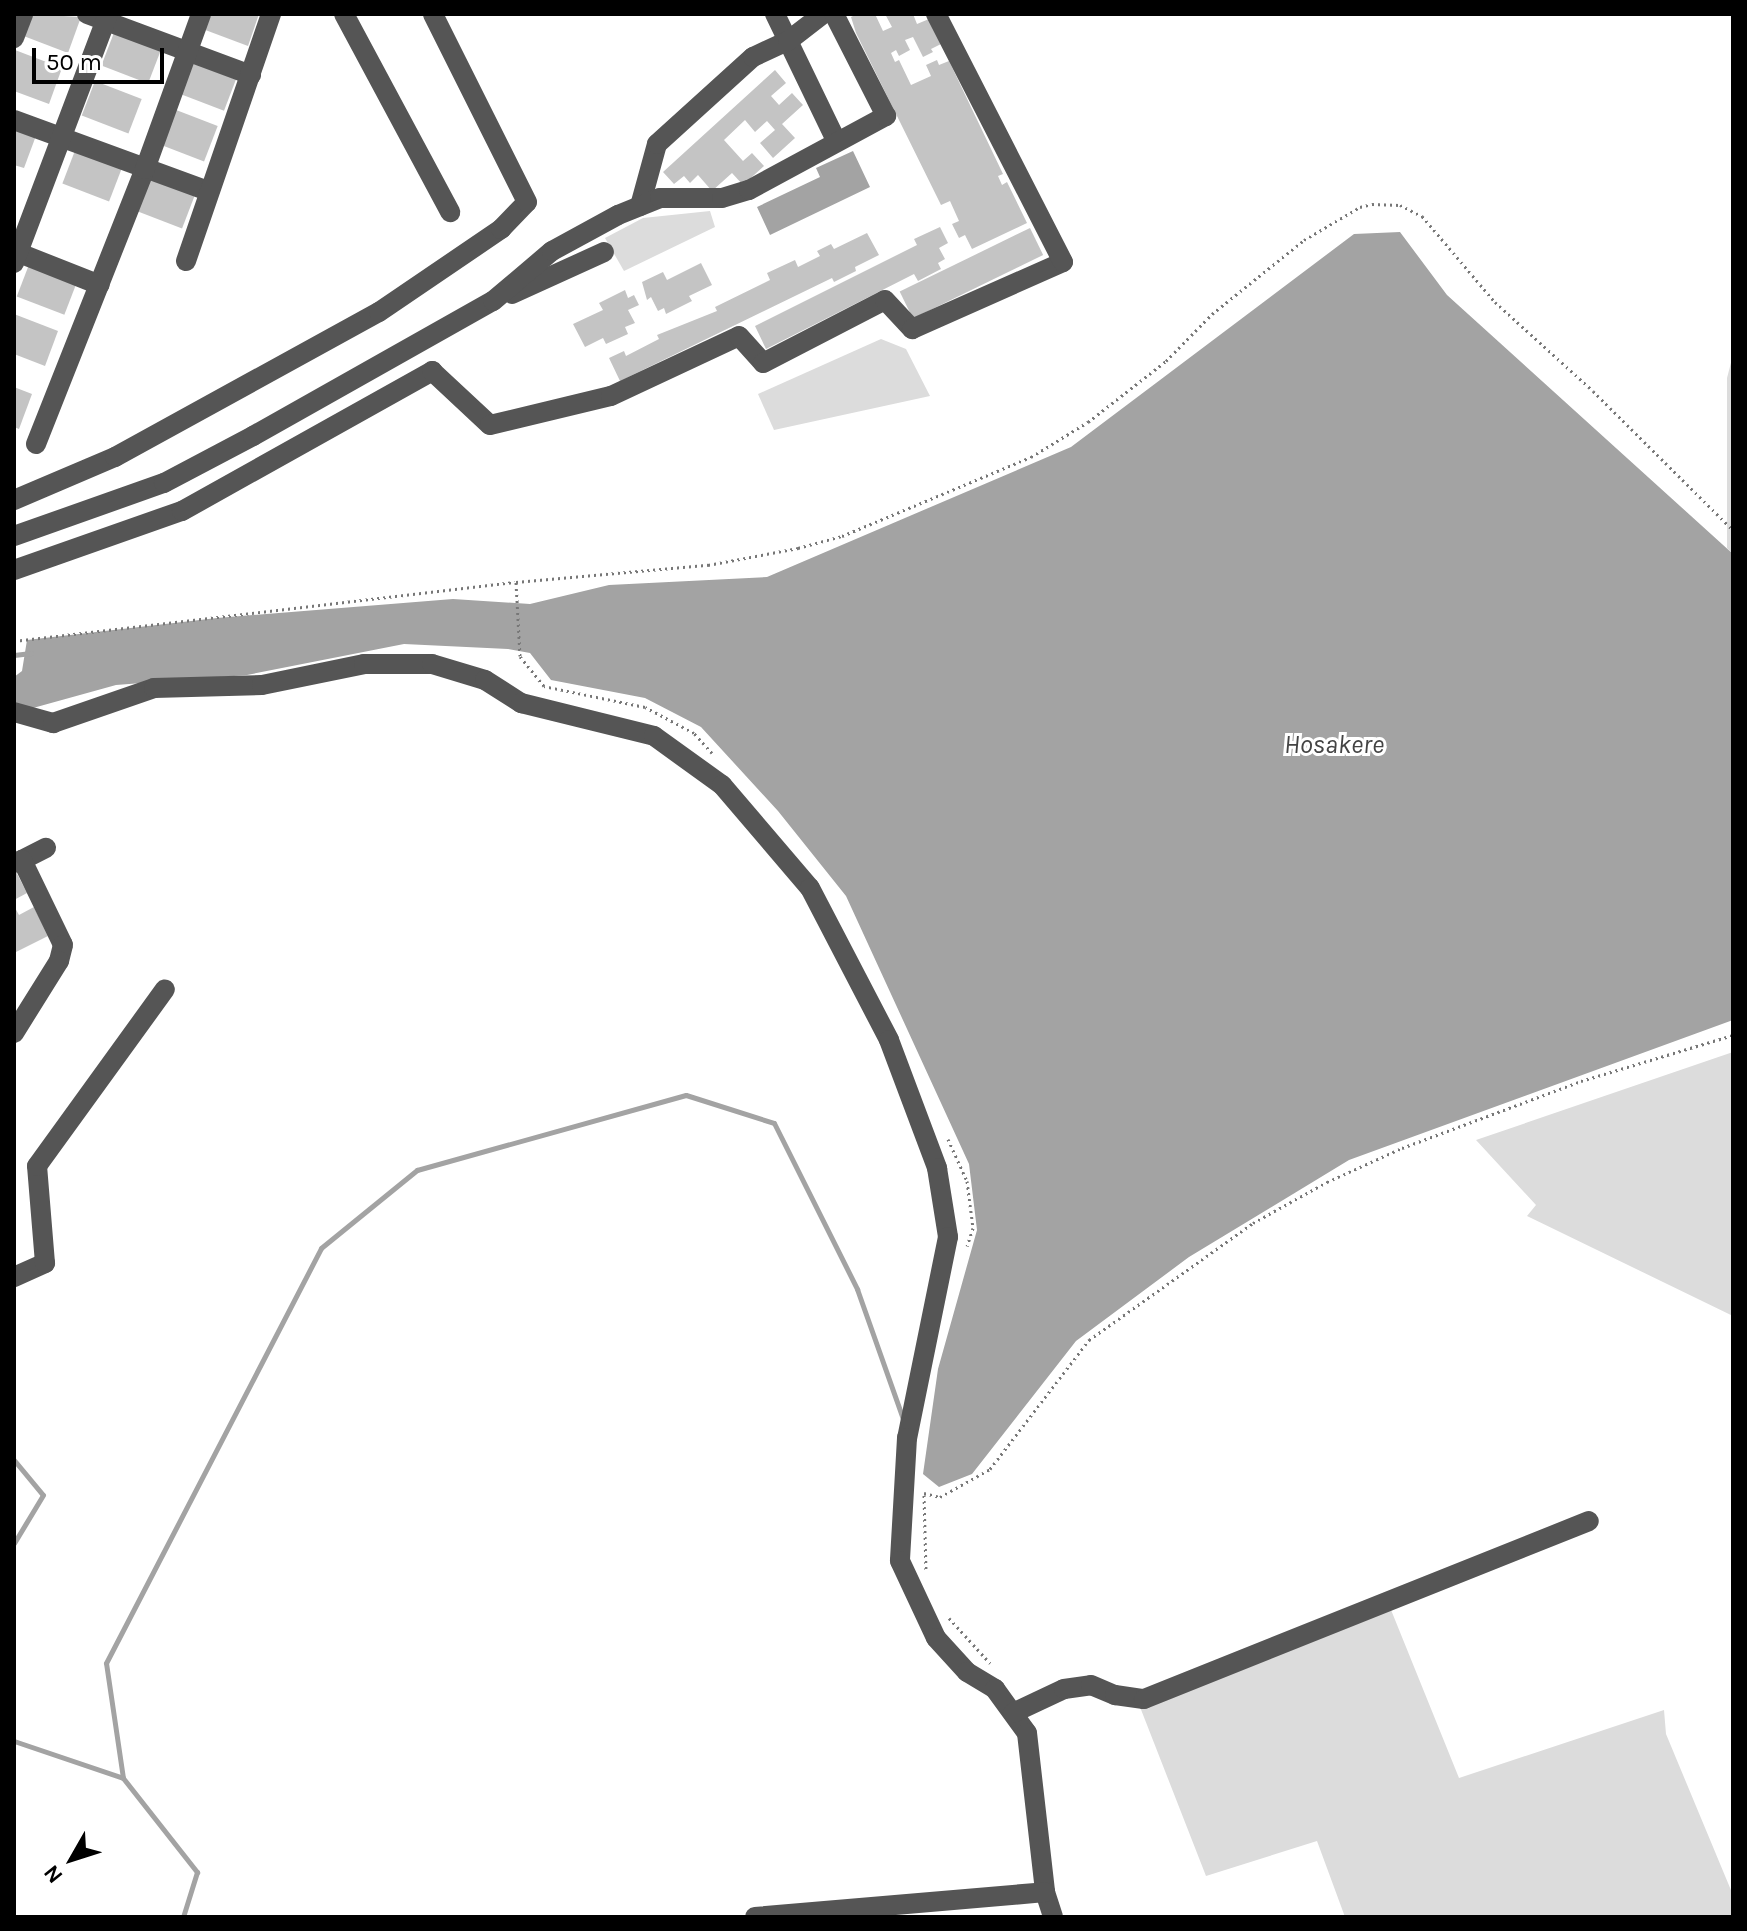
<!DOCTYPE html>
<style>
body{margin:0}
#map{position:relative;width:1747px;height:1931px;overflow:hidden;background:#fff;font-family:Karla,sans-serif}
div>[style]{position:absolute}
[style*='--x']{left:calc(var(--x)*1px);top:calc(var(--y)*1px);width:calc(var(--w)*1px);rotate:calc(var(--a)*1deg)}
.green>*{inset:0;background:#dcdcdc}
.water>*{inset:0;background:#a3a3a3}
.stream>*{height:5px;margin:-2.5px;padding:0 2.5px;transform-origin:2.5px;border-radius:2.5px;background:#a3a3a3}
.building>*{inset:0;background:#c4c4c4;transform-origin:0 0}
.path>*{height:3px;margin-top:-1.5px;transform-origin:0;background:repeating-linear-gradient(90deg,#777 0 2px,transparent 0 6px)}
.minor>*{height:20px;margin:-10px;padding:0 10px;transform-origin:10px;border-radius:10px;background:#555}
span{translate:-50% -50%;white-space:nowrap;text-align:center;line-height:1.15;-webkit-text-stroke:6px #fff;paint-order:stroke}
.water-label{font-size:26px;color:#444;font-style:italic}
.frame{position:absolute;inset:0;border:16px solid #000;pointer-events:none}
.north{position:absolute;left:32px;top:1819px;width:80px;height:80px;-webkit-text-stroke:6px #fff;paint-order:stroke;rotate:231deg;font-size:22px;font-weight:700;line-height:32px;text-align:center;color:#000}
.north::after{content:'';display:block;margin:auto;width:28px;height:36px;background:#000;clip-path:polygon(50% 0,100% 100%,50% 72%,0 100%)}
.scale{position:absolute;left:32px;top:48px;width:132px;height:36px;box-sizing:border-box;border:4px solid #000;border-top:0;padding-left:10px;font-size:24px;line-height:28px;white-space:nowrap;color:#000;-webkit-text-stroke:6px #fff;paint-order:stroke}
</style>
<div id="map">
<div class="green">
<div style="clip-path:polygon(710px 211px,715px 227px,624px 271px,605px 238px,643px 218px)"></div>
<div style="clip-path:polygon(881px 339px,906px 349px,930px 396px,774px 430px,758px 394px)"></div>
<div style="clip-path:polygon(1733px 355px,1733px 554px,1727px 548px,1727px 378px)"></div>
<div style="clip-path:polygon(1733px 1052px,1733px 1316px,1527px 1216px,1536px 1205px,1476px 1140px)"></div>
<div style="clip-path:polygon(1387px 1600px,1459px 1778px,1664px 1710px,1666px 1734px,1733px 1895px,1733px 1917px,1345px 1917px,1317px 1841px,1206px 1876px,1140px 1707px)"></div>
</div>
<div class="water">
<div style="clip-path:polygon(853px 151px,870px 187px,770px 235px,757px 207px,820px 177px,816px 168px)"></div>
<div style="clip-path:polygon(1400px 232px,1447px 295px,1733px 554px,1733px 1020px,1349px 1160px,1189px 1257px,1076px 1341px,972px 1474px,939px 1487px,923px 1474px,938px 1369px,977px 1230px,969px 1164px,846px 896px,778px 811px,701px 727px,645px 698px,551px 680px,530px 653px,508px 649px,404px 644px,247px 675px,116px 685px,33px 708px,14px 707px,14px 677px,22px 671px,27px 640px,217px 618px,453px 599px,530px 604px,609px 585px,767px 577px,1071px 447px,1354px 234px)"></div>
</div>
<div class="stream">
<div style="--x:14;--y:655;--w:17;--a:-7"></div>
<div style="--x:14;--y:1460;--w:45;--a:50.4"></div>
<div style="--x:43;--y:1495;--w:56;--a:121.1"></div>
<div style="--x:14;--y:1741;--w:115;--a:18.7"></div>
<div style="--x:123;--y:1778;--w:120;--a:51.8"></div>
<div style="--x:197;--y:1872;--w:47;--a:107.3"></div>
<div style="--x:123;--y:1778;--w:116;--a:-98.4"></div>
<div style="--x:106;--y:1663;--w:467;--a:-62.6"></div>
<div style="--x:321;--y:1248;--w:124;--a:-39.1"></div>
<div style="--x:417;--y:1170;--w:279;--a:-15.6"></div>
<div style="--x:686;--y:1095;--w:92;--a:17.7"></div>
<div style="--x:774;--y:1123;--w:186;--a:63.4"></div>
<div style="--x:857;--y:1289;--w:138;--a:70.5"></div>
</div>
<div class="building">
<div style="clip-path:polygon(29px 14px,81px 17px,68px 53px,21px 35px)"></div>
<div style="clip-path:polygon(206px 14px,259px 14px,248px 46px,200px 28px)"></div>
<div style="clip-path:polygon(857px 14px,875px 14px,883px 31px,892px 27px,885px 14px,913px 14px,917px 24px,929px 19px,941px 44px,931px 49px,933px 52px,923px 57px,913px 37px,905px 40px,910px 50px,899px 56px,896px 50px,891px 53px,895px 62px,899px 60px,911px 85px,931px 76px,926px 65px,937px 60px,939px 65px,949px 61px,1003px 174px,998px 176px,1002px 185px,1007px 182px,1027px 223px,972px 249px,965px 235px,959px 238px,952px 224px,959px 221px,950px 201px,941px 205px,856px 33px,851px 17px)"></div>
<div style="left:115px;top:30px;width:50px;height:38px;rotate:21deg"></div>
<div style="clip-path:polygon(15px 50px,62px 68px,49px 104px,14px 91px)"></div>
<div style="left:190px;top:57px;width:51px;height:38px;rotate:21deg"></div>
<div style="clip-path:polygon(775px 70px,786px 83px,771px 96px,779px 105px,792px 93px,803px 105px,782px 124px,795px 138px,773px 158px,760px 143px,775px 130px,767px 121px,755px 132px,745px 120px,724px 140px,743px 161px,752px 153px,764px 166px,743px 185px,732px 173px,712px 191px,698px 175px,690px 183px,684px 176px,674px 184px,663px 172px)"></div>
<div style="left:95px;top:81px;width:50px;height:37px;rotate:21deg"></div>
<div style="left:171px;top:108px;width:50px;height:38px;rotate:21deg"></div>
<div style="clip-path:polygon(14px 124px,37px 133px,24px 168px,14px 165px)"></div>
<div style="left:76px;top:148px;width:50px;height:38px;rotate:21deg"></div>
<div style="left:149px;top:175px;width:50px;height:38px;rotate:21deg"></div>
<div style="clip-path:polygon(940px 227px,948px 243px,939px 248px,945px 259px,938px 263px,941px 269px,918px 281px,914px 274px,766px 349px,755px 326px,917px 245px,914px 239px)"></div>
<div style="left:1030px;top:228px;width:30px;height:145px;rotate:64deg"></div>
<div style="clip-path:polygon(867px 233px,879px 255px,855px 267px,856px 271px,834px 282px,832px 278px,620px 381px,609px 358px,624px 351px,626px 356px,659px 339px,657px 335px,717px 311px,715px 307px,770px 280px,767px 273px,795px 260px,798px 267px,820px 256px,817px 251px,831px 244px,834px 249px)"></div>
<div style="left:30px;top:262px;width:51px;height:37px;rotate:21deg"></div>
<div style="clip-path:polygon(701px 263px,712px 285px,689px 296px,692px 301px,666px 314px,664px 308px,658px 311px,651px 297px,647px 300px,642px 282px,663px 272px,667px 280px)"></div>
<div style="clip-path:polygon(625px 290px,628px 298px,634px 295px,639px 305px,628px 310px,635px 323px,625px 327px,628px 334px,606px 344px,603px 338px,585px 347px,573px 324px,603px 310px,599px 303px)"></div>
<div style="clip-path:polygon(14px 314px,58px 331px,45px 366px,14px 354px)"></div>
<div style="clip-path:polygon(14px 387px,32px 394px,19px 429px,14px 427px)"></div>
<div style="clip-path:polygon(14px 868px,27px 893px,14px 900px)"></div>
<div style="clip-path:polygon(14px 906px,19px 915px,34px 907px,48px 936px,14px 953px)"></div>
</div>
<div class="path">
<div style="--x:14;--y:641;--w:504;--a:-6.72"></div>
<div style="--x:712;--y:753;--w:27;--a:-132"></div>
<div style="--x:694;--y:733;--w:55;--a:-152"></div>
<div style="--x:645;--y:707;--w:103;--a:-168.3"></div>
<div style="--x:544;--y:686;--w:38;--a:-129"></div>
<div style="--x:520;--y:656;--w:74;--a:-93.1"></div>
<div style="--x:516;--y:582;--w:193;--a:-5.1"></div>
<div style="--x:708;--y:565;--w:92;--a:-10.7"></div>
<div style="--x:798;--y:548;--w:46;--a:-15.3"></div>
<div style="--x:842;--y:536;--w:205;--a:-22.7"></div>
<div style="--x:1031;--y:457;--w:67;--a:-31.6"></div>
<div style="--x:1088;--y:422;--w:99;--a:-38"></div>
<div style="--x:1166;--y:361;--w:66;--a:-45.6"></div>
<div style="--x:1212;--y:314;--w:118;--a:-38.8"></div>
<div style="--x:1304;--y:240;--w:65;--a:-30.5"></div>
<div style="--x:1360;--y:207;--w:12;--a:-14"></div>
<div style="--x:1372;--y:204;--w:28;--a:2"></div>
<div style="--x:1400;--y:205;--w:25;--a:27"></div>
<div style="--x:1422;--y:216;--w:113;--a:49.7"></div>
<div style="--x:1495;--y:302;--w:132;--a:42.2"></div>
<div style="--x:1593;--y:391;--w:197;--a:44.8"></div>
<div style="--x:948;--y:1139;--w:46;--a:65.7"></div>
<div style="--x:967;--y:1181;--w:47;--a:82.7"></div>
<div style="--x:973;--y:1228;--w:19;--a:108"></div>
<div style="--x:924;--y:1493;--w:16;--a:14"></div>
<div style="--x:940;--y:1497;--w:57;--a:-29.2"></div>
<div style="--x:990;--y:1469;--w:163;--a:-52.5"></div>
<div style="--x:1089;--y:1340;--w:201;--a:-35.5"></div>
<div style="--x:1253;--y:1223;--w:85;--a:-29"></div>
<div style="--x:1327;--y:1182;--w:82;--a:-24.4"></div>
<div style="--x:1402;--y:1148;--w:191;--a:-20.5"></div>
<div style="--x:1581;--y:1081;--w:159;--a:-16.8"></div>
<div style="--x:924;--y:1495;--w:76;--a:88.5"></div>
<div style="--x:949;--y:1618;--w:61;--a:47.7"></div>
</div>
<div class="minor">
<div style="--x:87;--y:14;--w:175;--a:20.4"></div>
<div style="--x:344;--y:14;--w:225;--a:61.8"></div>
<div style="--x:775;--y:14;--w:140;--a:64.2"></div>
<div style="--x:14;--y:38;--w:26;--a:-69"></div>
<div style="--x:14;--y:120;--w:207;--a:20.1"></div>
<div style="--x:640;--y:206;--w:64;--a:-74.7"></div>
<div style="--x:657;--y:144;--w:130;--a:-42.2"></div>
<div style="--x:753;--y:57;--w:38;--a:-25"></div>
<div style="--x:788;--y:41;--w:44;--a:-37.6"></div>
<div style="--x:14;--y:251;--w:92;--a:21.6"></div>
<div style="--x:186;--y:261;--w:261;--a:-71"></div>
<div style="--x:14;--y:263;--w:266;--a:-69.3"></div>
<div style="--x:512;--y:294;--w:101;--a:-24.5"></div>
<div style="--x:36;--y:444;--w:296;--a:-68.4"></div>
<div style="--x:145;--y:169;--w:165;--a:-70.1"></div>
<div style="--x:14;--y:500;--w:110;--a:-23.1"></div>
<div style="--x:115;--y:457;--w:301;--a:-28.8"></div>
<div style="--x:379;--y:312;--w:148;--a:-34.2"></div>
<div style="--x:501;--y:229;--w:37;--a:-46"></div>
<div style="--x:527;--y:202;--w:210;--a:-116.6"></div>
<div style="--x:14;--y:536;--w:159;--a:-19.5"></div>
<div style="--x:164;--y:483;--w:101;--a:-27.8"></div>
<div style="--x:253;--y:436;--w:275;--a:-29.4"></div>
<div style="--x:493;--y:301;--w:77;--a:-40.3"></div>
<div style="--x:552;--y:251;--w:75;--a:-28.6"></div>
<div style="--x:618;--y:215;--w:45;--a:-22"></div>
<div style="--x:660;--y:198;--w:62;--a:0"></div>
<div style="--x:722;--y:198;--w:28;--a:-17"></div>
<div style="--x:749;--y:190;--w:156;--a:-28.4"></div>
<div style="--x:886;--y:116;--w:114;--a:-117"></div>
<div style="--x:14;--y:570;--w:178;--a:-19.4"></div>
<div style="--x:182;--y:511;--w:287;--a:-29.2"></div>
<div style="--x:432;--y:371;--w:79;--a:43"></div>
<div style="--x:490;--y:425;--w:124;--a:-13.5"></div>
<div style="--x:611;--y:396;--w:141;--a:-25.1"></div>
<div style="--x:739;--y:336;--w:36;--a:48"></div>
<div style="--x:763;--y:363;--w:137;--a:-27.3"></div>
<div style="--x:885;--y:300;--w:40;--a:47"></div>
<div style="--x:912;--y:329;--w:165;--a:-23.9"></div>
<div style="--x:1063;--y:262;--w:279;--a:-117.1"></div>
<div style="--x:14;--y:712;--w:41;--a:15.8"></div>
<div style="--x:53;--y:723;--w:107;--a:-19.1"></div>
<div style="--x:154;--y:688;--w:108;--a:-1.6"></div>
<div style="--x:262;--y:685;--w:104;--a:-11.6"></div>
<div style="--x:364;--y:664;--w:68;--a:0"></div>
<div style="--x:432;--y:664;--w:55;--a:16.8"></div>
<div style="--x:485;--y:680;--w:43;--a:32.6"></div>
<div style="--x:521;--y:703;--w:137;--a:13.9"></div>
<div style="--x:654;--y:736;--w:84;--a:35.8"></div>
<div style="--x:722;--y:785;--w:135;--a:49.5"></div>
<div style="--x:810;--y:888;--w:171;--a:62.5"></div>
<div style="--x:889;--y:1040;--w:137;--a:69.4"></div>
<div style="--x:937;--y:1168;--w:70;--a:80.9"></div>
<div style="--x:948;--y:1237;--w:205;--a:101.5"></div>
<div style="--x:907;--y:1438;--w:123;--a:93.3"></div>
<div style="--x:900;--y:1561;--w:85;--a:64.9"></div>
<div style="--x:936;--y:1638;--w:46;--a:47.6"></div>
<div style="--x:967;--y:1672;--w:33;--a:31"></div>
<div style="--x:995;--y:1689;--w:54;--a:54"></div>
<div style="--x:1027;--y:1733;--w:160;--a:83.5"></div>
<div style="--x:1045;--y:1892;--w:26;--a:72"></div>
<div style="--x:22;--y:860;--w:27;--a:-27"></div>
<div style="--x:14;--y:863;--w:9;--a:-21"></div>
<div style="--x:22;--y:860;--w:94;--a:64.2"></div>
<div style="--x:63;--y:945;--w:16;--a:104"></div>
<div style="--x:59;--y:961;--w:85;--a:122"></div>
<div style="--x:14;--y:1277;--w:34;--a:-24"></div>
<div style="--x:45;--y:1263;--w:97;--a:-94.7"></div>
<div style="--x:37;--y:1166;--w:218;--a:-54.1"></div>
<div style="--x:1013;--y:1713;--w:56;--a:-25.2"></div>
<div style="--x:1064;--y:1689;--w:27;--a:-8"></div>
<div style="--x:1091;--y:1685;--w:26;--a:23"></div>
<div style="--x:1115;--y:1695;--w:29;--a:8"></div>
<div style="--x:1144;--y:1699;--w:479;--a:-21.8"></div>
<div style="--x:755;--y:1917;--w:291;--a:-4.9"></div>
</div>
<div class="water-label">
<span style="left:1334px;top:745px">Hosakere</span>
</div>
<div class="frame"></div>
<div class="north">N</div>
<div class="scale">50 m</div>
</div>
